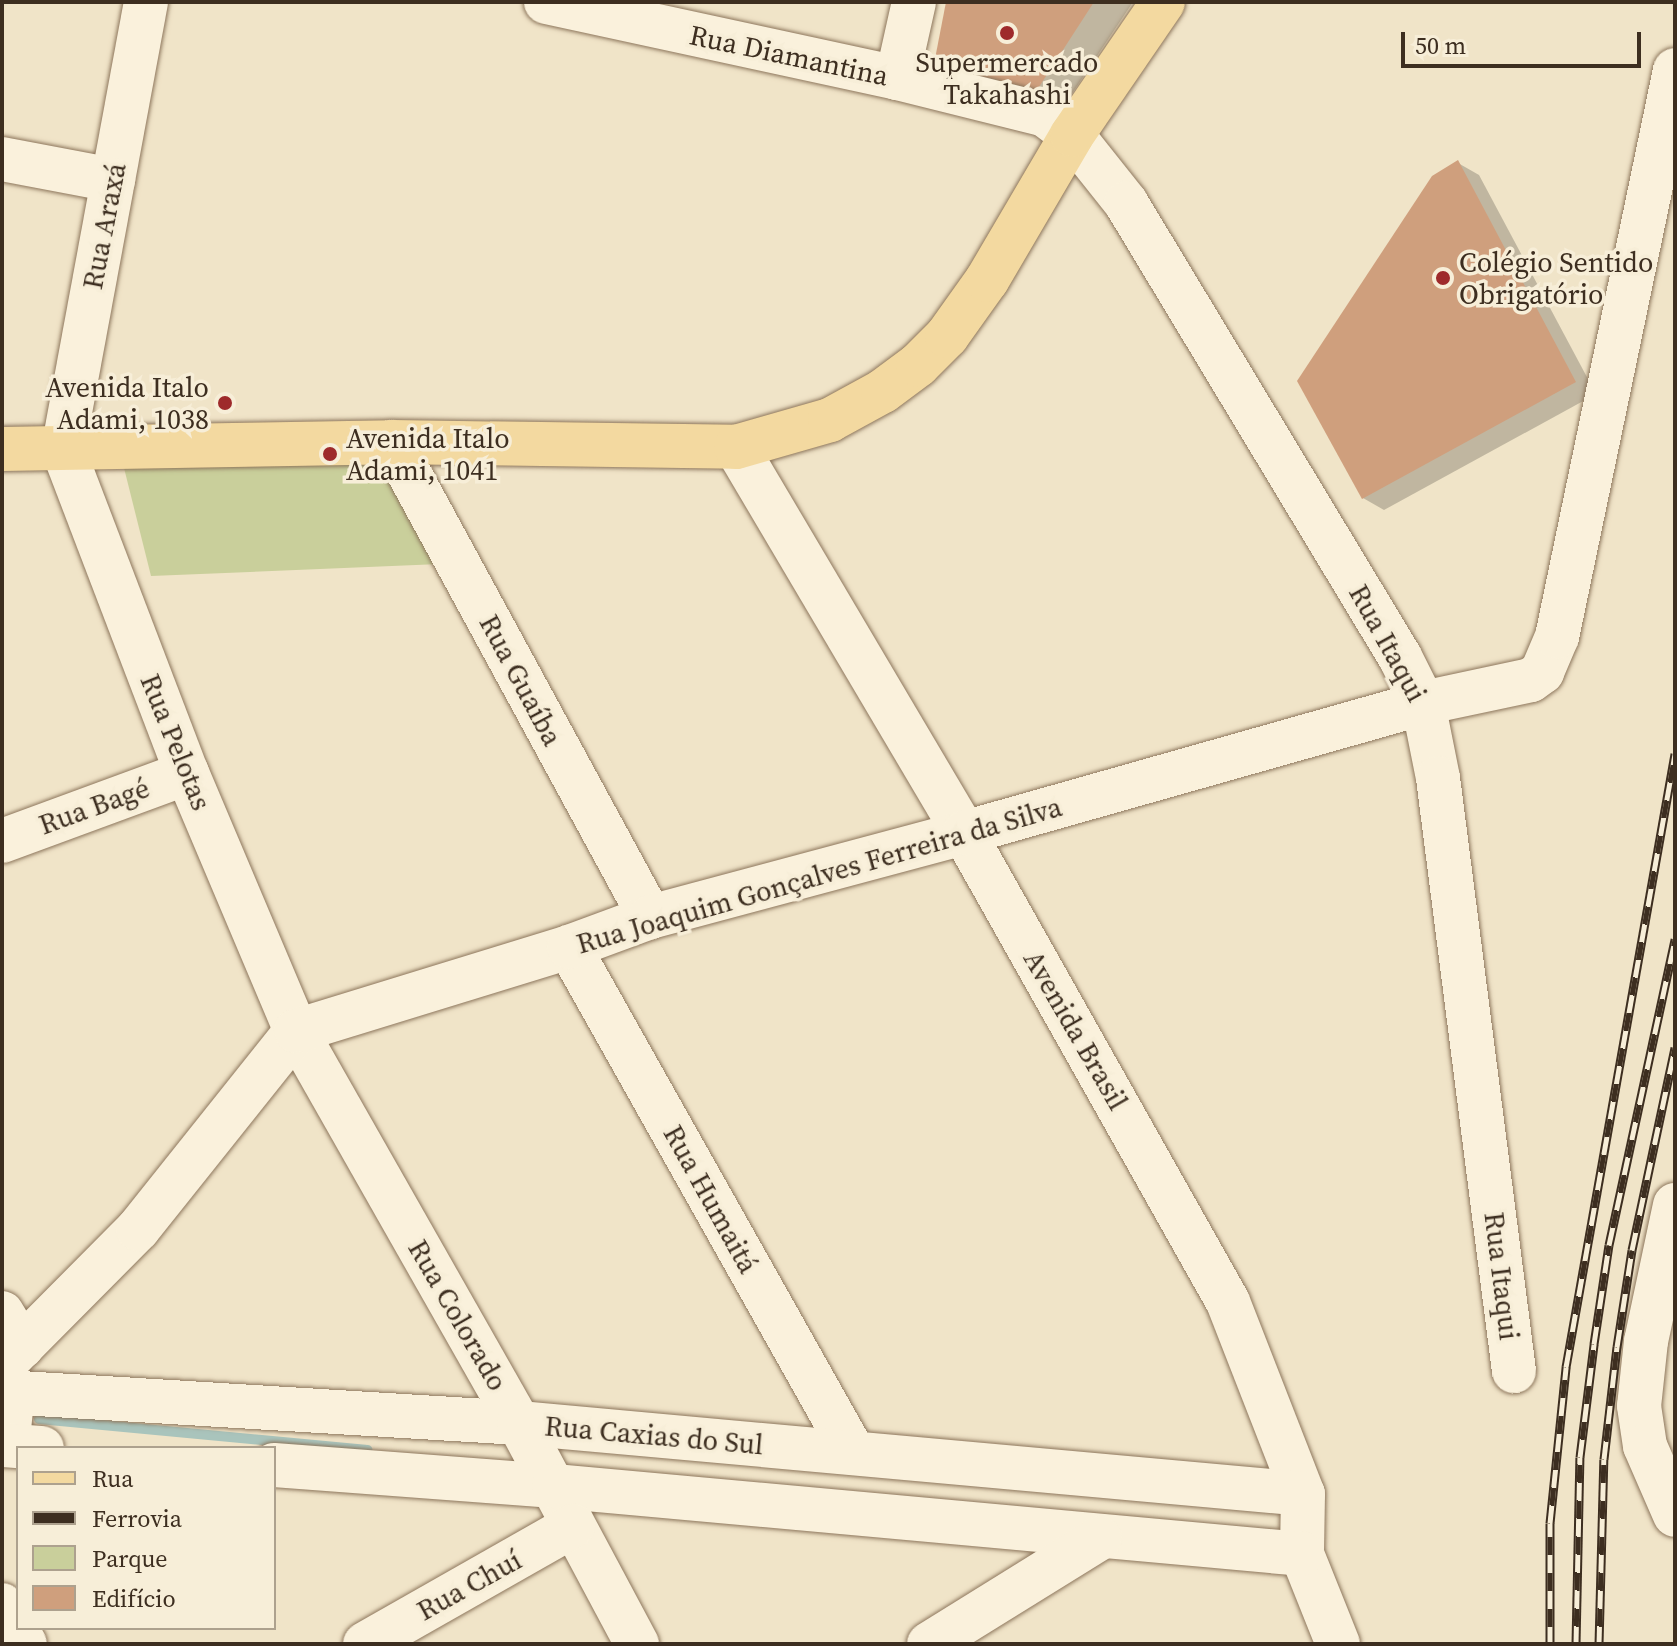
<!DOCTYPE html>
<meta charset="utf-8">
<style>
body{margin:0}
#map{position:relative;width:1677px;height:1646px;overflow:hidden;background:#f0e4c8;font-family:"Source Serif 4",serif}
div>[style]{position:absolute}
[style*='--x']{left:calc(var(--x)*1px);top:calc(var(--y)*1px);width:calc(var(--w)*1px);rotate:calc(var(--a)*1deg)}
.green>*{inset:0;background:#c9cf9b}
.shadow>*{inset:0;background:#0003}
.stream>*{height:10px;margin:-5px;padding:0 5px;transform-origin:5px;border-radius:5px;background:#a9c4bc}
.building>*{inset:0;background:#cf9f7d}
.roads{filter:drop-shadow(0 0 2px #8d765c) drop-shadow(0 0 2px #8d765c)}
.minor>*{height:44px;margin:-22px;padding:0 22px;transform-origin:22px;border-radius:22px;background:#faf1dc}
.major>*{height:44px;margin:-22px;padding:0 22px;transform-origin:22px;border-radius:22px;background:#f3d9a0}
.rail>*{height:9px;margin-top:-4.5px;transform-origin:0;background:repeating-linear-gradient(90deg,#f7eed8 0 18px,#3d2e20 0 36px);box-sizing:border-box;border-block:2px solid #3d2e20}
.dots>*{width:22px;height:22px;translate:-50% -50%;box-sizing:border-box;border:4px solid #f7eed8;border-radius:50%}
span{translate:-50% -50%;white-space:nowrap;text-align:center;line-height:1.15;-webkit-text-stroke:7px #f7eed8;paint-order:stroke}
.street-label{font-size:28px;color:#3d2e20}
.poi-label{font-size:28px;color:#3d2e20}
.left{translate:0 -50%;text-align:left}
.right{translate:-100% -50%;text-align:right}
.frame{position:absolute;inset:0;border:4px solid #3d2e20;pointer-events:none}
.legend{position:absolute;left:16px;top:1446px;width:260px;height:184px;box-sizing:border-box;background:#f7eed8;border:2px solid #ada18e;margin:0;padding:10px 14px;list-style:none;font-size:24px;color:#3d2e20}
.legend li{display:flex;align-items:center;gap:16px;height:40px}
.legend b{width:40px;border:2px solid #ada18e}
.scale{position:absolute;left:1401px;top:32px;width:240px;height:36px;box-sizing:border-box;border:4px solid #3d2e20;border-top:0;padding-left:10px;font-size:24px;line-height:28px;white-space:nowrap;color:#3d2e20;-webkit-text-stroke:6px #f7eed8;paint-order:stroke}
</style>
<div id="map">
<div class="green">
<div style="clip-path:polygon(380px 459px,440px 564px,151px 576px,123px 464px)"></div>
</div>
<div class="shadow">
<div style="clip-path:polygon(948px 2px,1133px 2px,1065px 104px,964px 79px,936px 63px)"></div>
<div style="clip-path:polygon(1458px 163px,1479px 175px,1596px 394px,1384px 510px,1363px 498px)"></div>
</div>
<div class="stream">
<div style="--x:39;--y:1419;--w:330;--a:5.4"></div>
</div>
<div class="building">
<div style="clip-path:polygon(946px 2px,1094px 2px,1037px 90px,934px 64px)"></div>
<div style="clip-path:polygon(1458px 160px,1576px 382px,1362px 499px,1297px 381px,1432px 176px)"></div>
</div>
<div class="roads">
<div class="minor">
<div style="--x:146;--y:2;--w:455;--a:100.5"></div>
<div style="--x:63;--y:449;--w:347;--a:69.1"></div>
<div style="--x:187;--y:773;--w:280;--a:67.1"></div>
<div style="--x:296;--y:1031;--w:451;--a:60.4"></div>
<div style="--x:519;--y:1423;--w:251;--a:61.9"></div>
<div style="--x:546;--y:2;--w:359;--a:12.2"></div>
<div style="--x:897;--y:78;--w:153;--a:14"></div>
<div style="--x:1045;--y:115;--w:34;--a:37"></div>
<div style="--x:1072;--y:135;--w:87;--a:51.5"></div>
<div style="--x:1126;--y:203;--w:530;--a:58.89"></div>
<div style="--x:1400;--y:657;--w:51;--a:63.4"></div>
<div style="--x:1423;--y:703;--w:76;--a:78.7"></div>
<div style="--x:1438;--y:778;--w:598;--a:82.7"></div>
<div style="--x:897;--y:78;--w:78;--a:-77.4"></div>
<div style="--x:2;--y:159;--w:113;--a:10.7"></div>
<div style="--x:392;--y:442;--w:541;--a:61.49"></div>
<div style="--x:736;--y:447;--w:448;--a:59.4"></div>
<div style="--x:964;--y:833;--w:538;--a:60.62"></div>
<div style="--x:1228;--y:1302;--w:206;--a:68.7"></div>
<div style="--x:1303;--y:1494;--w:60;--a:91"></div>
<div style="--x:1302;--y:1554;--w:97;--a:68.2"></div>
<div style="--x:2;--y:841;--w:197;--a:-20.2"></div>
<div style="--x:569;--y:947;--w:579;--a:60.65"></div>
<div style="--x:1675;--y:1205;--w:139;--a:102"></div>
<div style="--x:1646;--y:1341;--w:65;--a:96.1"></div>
<div style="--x:1639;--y:1406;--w:40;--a:81.5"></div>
<div style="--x:1645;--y:1446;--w:75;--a:66.5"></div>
<div style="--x:2;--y:1313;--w:39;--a:59"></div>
<div style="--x:2;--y:1366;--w:193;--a:-45.2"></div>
<div style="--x:138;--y:1229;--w:253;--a:-51.4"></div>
<div style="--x:296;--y:1031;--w:286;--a:-17.1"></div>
<div style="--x:569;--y:947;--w:86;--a:-20.3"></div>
<div style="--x:650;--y:917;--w:325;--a:-15"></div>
<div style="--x:964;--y:833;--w:477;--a:-15.8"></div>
<div style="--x:1423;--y:703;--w:110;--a:-12"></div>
<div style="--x:1531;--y:680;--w:14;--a:-36"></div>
<div style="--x:1542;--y:672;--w:38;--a:-67"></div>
<div style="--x:1557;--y:637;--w:579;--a:-78.24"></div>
<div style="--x:2;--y:1391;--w:21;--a:65"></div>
<div style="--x:11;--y:1410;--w:19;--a:96"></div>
<div style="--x:9;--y:1429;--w:11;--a:128"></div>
<div style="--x:4;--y:1392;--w:516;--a:3.44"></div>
<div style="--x:519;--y:1423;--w:787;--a:5.17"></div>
<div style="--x:2;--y:1445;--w:40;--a:4.3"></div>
<div style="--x:274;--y:1465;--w:281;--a:4.3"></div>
<div style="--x:554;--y:1486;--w:751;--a:5.19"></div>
<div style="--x:2;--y:1605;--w:45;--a:59.5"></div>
<div style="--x:365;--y:1644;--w:239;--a:-29.6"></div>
<div style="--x:929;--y:1644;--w:201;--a:-31.8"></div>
</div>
<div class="major">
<div style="--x:2;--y:449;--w:390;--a:-1"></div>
<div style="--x:392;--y:442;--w:344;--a:0.8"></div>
<div style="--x:736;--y:447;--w:98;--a:-16"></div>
<div style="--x:830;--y:420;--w:60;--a:-28.7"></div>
<div style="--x:883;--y:391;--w:44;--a:-36.6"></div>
<div style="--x:918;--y:365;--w:41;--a:-45"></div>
<div style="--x:947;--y:336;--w:69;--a:-54.5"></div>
<div style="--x:987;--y:280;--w:168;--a:-59.6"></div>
<div style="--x:1072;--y:135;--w:161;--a:-55.6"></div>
</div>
</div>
<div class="rail">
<div style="--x:1550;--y:1644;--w:121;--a:-90"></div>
<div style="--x:1550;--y:1523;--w:157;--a:-84.1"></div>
<div style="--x:1566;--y:1367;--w:623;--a:-79.92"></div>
<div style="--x:1576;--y:1644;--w:187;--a:-88.8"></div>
<div style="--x:1580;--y:1457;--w:114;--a:-82.9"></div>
<div style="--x:1594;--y:1344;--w:100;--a:-81.4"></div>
<div style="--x:1609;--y:1245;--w:313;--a:-77.8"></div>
<div style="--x:1599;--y:1644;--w:185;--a:-88.5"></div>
<div style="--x:1604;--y:1459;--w:113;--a:-83.4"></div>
<div style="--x:1617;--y:1347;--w:98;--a:-81.2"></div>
<div style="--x:1632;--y:1250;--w:207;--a:-78"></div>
</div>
<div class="dots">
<div style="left:1007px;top:33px;background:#9e2a2b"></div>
<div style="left:1443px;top:278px;background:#9e2a2b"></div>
<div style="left:225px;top:403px;background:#9e2a2b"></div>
<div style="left:330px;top:454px;background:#9e2a2b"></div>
</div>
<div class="street-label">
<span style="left:789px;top:55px;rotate:12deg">Rua Diamantina</span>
<span style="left:104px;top:226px;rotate:-79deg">Rua Araxá</span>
<span style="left:1388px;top:643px;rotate:61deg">Rua Itaqui</span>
<span style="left:521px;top:680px;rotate:62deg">Rua Guaíba</span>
<span style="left:176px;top:742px;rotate:68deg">Rua Pelotas</span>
<span style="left:94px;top:806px;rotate:-20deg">Rua Bagé</span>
<span style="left:819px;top:875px;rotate:-16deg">Rua Joaquim Gonçalves Ferreira da Silva</span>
<span style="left:1076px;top:1030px;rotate:60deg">Avenida Brasil</span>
<span style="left:711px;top:1199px;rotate:61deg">Rua Humaitá</span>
<span style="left:1502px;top:1276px;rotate:83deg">Rua Itaqui</span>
<span style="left:458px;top:1315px;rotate:60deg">Rua Colorado</span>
<span style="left:654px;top:1435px;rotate:5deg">Rua Caxias do Sul</span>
<span style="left:469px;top:1585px;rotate:-29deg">Rua Chuí</span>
</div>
<div class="poi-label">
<span style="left:1007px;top:78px">Supermercado<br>Takahashi</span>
<span class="left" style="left:1459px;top:278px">Colégio Sentido<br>Obrigatório</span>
<span class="right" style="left:209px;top:403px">Avenida Italo<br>Adami, 1038</span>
<span class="left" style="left:346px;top:454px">Avenida Italo<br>Adami, 1041</span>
</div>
<div class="frame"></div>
<ul class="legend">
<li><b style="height:10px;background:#f3d9a0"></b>Rua</li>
<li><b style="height:10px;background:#3d2e20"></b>Ferrovia</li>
<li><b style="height:22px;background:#c9cf9b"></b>Parque</li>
<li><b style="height:22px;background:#cf9f7d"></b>Edifício</li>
</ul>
<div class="scale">50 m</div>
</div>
